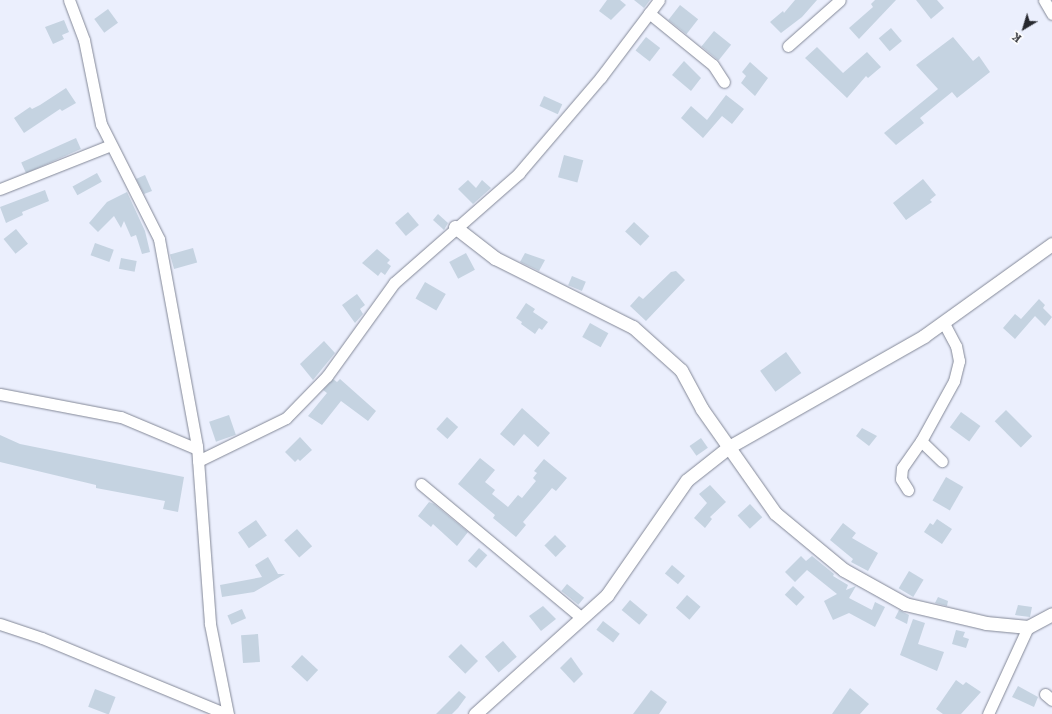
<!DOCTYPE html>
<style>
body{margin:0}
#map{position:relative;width:1052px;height:714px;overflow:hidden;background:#ebeffd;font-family:"PT Serif",serif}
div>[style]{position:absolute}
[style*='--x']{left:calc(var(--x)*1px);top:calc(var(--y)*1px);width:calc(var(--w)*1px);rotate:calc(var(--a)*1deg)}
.building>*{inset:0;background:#c5d3e1;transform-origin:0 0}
.roads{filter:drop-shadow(0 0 1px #838897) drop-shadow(0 0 1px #838897)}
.minor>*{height:11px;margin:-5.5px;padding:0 5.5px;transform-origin:5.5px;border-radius:5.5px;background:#fff}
.tertiary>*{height:13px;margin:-6.5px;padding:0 6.5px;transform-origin:6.5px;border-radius:6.5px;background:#fff}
span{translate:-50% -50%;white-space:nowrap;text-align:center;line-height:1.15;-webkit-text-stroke:3px #fff;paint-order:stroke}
.north{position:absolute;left:1004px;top:8px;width:40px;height:40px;-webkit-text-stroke:3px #fff;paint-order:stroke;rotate:218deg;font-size:11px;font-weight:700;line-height:16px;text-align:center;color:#26282e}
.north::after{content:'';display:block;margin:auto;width:14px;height:18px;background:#26282e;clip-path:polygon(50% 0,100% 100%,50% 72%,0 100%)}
</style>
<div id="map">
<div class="building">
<div style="clip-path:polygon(607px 0,620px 0,626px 5px,611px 20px,599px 11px)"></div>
<div style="clip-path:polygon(634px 0,650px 0,644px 8px)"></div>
<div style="clip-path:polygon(795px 0,817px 0,802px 17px,781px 33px,770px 22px,783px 11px,784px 13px)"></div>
<div style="clip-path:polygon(875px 0,896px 0,859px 39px,849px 28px,873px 7px,871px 4px)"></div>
<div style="clip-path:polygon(916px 0,937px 0,944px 8px,931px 19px)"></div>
<div style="left:680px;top:5px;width:23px;height:19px;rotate:38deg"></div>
<div style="left:108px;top:9px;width:17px;height:17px;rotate:54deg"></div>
<div style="clip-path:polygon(64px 20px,69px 32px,62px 35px,64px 39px,53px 44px,45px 27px)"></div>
<div style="left:891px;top:28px;width:17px;height:16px;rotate:50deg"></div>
<div style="left:714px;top:31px;width:22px;height:20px;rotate:39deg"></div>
<div style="left:646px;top:37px;width:18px;height:17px;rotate:38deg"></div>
<div style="clip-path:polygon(953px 37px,973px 61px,979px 56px,990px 72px,957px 98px,952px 92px,920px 118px,924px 123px,896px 145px,884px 133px,938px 89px,916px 65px)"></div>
<div style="clip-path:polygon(817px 47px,843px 73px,867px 52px,881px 67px,868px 78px,866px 76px,847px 98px,805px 58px)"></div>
<div style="clip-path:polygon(684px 61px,701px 78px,691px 91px,672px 75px)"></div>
<div style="clip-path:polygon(750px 62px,768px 78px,755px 96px,741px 83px,746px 76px,742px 72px)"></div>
<div style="clip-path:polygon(66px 88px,76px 103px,62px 111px,60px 109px,24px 133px,14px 118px,30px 107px,32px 109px,40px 105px)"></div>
<div style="clip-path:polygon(726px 95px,744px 109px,732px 124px,722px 116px,703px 138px,681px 118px,691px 106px,707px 120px)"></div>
<div style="left:544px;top:96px;width:20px;height:11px;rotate:24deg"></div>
<div style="left:76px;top:138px;width:12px;height:60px;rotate:66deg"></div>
<div style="left:564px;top:155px;width:20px;height:23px;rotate:15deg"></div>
<div style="left:97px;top:173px;width:10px;height:28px;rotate:61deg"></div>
<div style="clip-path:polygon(145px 175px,152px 191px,144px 194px,136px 179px)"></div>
<div style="clip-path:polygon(923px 179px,936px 195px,930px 200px,932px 202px,906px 220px,893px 203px)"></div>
<div style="clip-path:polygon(468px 180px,476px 188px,482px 180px,491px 188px,473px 204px,458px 189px)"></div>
<div style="clip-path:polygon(45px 190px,49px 201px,22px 212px,23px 215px,6px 223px,0 207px)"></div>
<div style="clip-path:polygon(127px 192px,145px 231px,150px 252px,142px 254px,136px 235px,131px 237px,124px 221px,121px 228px,114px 216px,98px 232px,89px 223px,107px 202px)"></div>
<div style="left:408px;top:212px;width:17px;height:17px;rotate:50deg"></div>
<div style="clip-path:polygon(438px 214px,448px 223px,444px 230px,433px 220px)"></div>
<div style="left:634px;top:222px;width:21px;height:13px;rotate:43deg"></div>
<div style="left:16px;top:229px;width:19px;height:16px;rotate:51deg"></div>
<div style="left:95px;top:243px;width:20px;height:13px;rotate:20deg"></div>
<div style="left:193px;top:248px;width:15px;height:24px;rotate:74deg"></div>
<div style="clip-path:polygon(377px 249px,390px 260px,387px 263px,391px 266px,385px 275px,381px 272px,378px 276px,362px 263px)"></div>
<div style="left:466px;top:253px;width:19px;height:19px;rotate:62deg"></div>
<div style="clip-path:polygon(525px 253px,545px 260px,539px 271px,520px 262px)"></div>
<div style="left:121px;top:258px;width:16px;height:11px;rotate:11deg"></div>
<div style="clip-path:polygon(676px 271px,685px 280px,646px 321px,630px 306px,639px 296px,643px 299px,671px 272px)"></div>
<div style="left:572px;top:276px;width:15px;height:10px;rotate:23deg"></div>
<div style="left:425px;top:282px;width:24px;height:19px;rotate:30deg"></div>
<div style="clip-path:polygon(357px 294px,365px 305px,360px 309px,363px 314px,355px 323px,342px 305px)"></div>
<div style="clip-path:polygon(1039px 299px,1045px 305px,1043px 308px,1052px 317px,1045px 326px,1035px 316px,1015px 339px,1003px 328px,1015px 314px,1021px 319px)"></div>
<div style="clip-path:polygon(526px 303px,535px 309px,533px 312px,548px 322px,542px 330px,539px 328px,535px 334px,521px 324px,522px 322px,516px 318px)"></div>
<div style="left:590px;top:323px;width:21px;height:16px;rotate:29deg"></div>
<div style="clip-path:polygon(324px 341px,335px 353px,313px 380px,300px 364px)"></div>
<div style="left:786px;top:352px;width:26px;height:32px;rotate:54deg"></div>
<div style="clip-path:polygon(333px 379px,337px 382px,340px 379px,376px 411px,368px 421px,341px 401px,322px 425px,308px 416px,327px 393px,323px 390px)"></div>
<div style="clip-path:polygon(522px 408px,550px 433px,538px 447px,524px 434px,514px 446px,500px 434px)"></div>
<div style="left:1006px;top:410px;width:37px;height:16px;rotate:45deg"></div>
<div style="left:961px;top:412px;width:24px;height:19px;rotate:36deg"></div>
<div style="left:229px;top:415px;width:21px;height:21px;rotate:71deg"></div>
<div style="left:447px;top:417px;width:15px;height:16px;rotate:42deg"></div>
<div style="clip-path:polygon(862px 428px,877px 436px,869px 446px,856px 436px)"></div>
<div style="clip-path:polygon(0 435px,20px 444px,184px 477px,178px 512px,163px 509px,165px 501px,96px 488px,96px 485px,0 462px)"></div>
<div style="clip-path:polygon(300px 437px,312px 450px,300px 461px,298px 459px,295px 462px,285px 452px)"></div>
<div style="left:701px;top:438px;width:12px;height:14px;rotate:55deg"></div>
<div style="clip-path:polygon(480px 458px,495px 470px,485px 482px,495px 490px,492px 494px,508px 507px,518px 495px,522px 498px,536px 481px,533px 478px,537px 473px,534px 471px,544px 459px,567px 478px,556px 491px,552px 488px,542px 500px,523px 522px,526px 525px,516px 537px,493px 518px,495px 515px,458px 484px)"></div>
<div style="left:946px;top:477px;width:20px;height:27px;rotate:30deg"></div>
<div style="clip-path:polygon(710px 485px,726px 502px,710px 517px,712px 519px,705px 528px,694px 518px,707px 503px,699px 494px)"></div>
<div style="clip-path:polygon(429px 502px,434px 504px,468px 532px,457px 546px,433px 524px,431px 527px,418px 516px)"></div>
<div style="left:750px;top:504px;width:18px;height:17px;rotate:47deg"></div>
<div style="clip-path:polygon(937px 519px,952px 529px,942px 544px,924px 532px,930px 523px,933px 525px)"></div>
<div style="left:256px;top:520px;width:19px;height:22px;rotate:55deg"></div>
<div style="clip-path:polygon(843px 523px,856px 533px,852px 538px,878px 553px,868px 571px,851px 562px,853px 559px,830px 540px)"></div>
<div style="left:297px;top:529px;width:23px;height:17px;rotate:49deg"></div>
<div style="left:555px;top:535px;width:16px;height:15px;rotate:45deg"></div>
<div style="left:479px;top:548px;width:11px;height:17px;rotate:41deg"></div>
<div style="clip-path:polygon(801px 556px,806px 561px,812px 556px,834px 574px,833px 576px,848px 585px,846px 590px,856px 586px,849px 598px,872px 610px,875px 602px,885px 607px,875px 627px,849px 613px,833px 620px,824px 601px,837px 594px,807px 570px,795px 582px,785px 572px)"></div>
<div style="clip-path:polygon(268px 557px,278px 574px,285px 574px,254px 592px,222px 597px,220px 585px,262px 577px,255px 565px)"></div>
<div style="left:672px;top:565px;width:17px;height:11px;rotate:40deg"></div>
<div style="left:909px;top:571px;width:17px;height:20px;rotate:31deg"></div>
<div style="left:567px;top:584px;width:22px;height:9px;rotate:39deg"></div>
<div style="left:793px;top:586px;width:16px;height:12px;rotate:43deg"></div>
<div style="left:687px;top:595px;width:18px;height:17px;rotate:41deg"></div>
<div style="clip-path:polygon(938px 597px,948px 601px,947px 606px,935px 603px)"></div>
<div style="left:630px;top:600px;width:23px;height:13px;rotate:40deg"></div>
<div style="clip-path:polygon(1018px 605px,1032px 607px,1030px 617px,1015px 615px)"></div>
<div style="clip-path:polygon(543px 606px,556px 619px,541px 631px,529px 616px)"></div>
<div style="left:242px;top:609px;width:10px;height:16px;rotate:66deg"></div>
<div style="clip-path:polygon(899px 610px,909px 615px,907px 624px,895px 618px)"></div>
<div style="clip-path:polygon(913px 619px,925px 623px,918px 644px,944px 652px,937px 671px,900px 655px)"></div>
<div style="left:603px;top:621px;width:21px;height:11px;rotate:37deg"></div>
<div style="clip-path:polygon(956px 630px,965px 632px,963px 637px,969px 639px,966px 648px,952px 644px)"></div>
<div style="left:258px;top:634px;width:28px;height:17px;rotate:86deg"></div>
<div style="left:503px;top:641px;width:21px;height:24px;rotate:49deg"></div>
<div style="left:461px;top:644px;width:24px;height:18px;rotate:45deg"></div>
<div style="left:302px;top:655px;width:22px;height:16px;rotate:43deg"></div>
<div style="clip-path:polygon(571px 657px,583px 674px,574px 683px,560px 668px)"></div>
<div style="clip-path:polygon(956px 680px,963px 685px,966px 682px,981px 692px,961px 714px,943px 714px,936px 709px)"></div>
<div style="clip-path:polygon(1018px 686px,1038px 697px,1034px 707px,1012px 697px)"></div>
<div style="clip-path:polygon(850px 688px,869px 704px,860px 714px,832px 714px)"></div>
<div style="left:95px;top:689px;width:22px;height:19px;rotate:21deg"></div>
<div style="clip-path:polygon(651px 690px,667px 702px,659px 714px,633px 714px)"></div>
<div style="clip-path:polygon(459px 691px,466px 697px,458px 708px,452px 714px,436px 714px)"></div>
</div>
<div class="roads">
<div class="minor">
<div style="--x:69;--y:0;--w:43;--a:69.4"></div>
<div style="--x:84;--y:40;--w:86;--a:78.6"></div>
<div style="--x:101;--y:124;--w:129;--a:63.2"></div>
<div style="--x:159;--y:239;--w:210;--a:79.6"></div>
<div style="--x:197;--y:446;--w:178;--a:85.8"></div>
<div style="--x:210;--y:624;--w:92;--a:78.7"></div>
<div style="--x:1044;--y:0;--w:16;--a:60"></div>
<div style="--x:649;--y:13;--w:82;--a:39.1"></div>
<div style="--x:713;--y:65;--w:20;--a:57"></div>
<div style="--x:788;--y:46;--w:69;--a:-41.5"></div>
<div style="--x:0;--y:189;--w:119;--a:-21.6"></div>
<div style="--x:0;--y:394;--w:123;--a:10.8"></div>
<div style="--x:121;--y:417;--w:82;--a:22.8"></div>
<div style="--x:921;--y:441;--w:29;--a:44"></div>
<div style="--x:198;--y:461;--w:98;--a:-26"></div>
<div style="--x:286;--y:418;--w:59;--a:-45.7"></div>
<div style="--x:327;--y:376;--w:115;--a:-54.2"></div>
<div style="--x:394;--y:283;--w:167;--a:-41.3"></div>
<div style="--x:519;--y:173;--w:126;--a:-49.5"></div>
<div style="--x:601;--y:77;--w:96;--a:-53"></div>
<div style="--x:421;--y:484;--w:209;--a:39.8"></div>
<div style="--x:908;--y:490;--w:13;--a:-122"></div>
<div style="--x:901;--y:479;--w:11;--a:-85"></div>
<div style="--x:902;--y:468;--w:33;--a:-55"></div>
<div style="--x:921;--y:441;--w:68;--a:-61.2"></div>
<div style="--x:954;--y:381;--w:21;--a:-76"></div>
<div style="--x:959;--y:361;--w:15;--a:-101"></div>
<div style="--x:956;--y:346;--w:27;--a:-118"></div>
<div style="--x:0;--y:624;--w:44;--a:18.4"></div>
<div style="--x:42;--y:638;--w:199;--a:22.4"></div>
<div style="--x:1045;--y:694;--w:9;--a:41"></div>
<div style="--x:988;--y:714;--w:96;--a:-65.3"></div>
</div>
<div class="tertiary">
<div style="--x:455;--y:227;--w:51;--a:37.8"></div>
<div style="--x:495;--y:258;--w:154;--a:26.6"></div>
<div style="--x:633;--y:327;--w:64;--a:41.9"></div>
<div style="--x:681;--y:370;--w:44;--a:61.7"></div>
<div style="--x:702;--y:409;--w:127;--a:54.9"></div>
<div style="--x:775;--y:513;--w:89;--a:39.6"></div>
<div style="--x:844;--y:570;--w:70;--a:29.1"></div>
<div style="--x:905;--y:604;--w:83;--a:13.2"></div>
<div style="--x:986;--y:623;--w:42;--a:5.4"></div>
<div style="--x:1028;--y:627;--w:27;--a:-28"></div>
<div style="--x:475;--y:714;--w:178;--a:-42"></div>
<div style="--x:607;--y:595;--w:140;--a:-55.2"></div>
<div style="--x:687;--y:480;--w:53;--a:-38.2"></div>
<div style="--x:729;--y:447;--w:224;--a:-29.6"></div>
<div style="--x:924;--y:336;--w:158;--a:-35.7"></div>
</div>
</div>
<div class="north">K</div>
</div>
